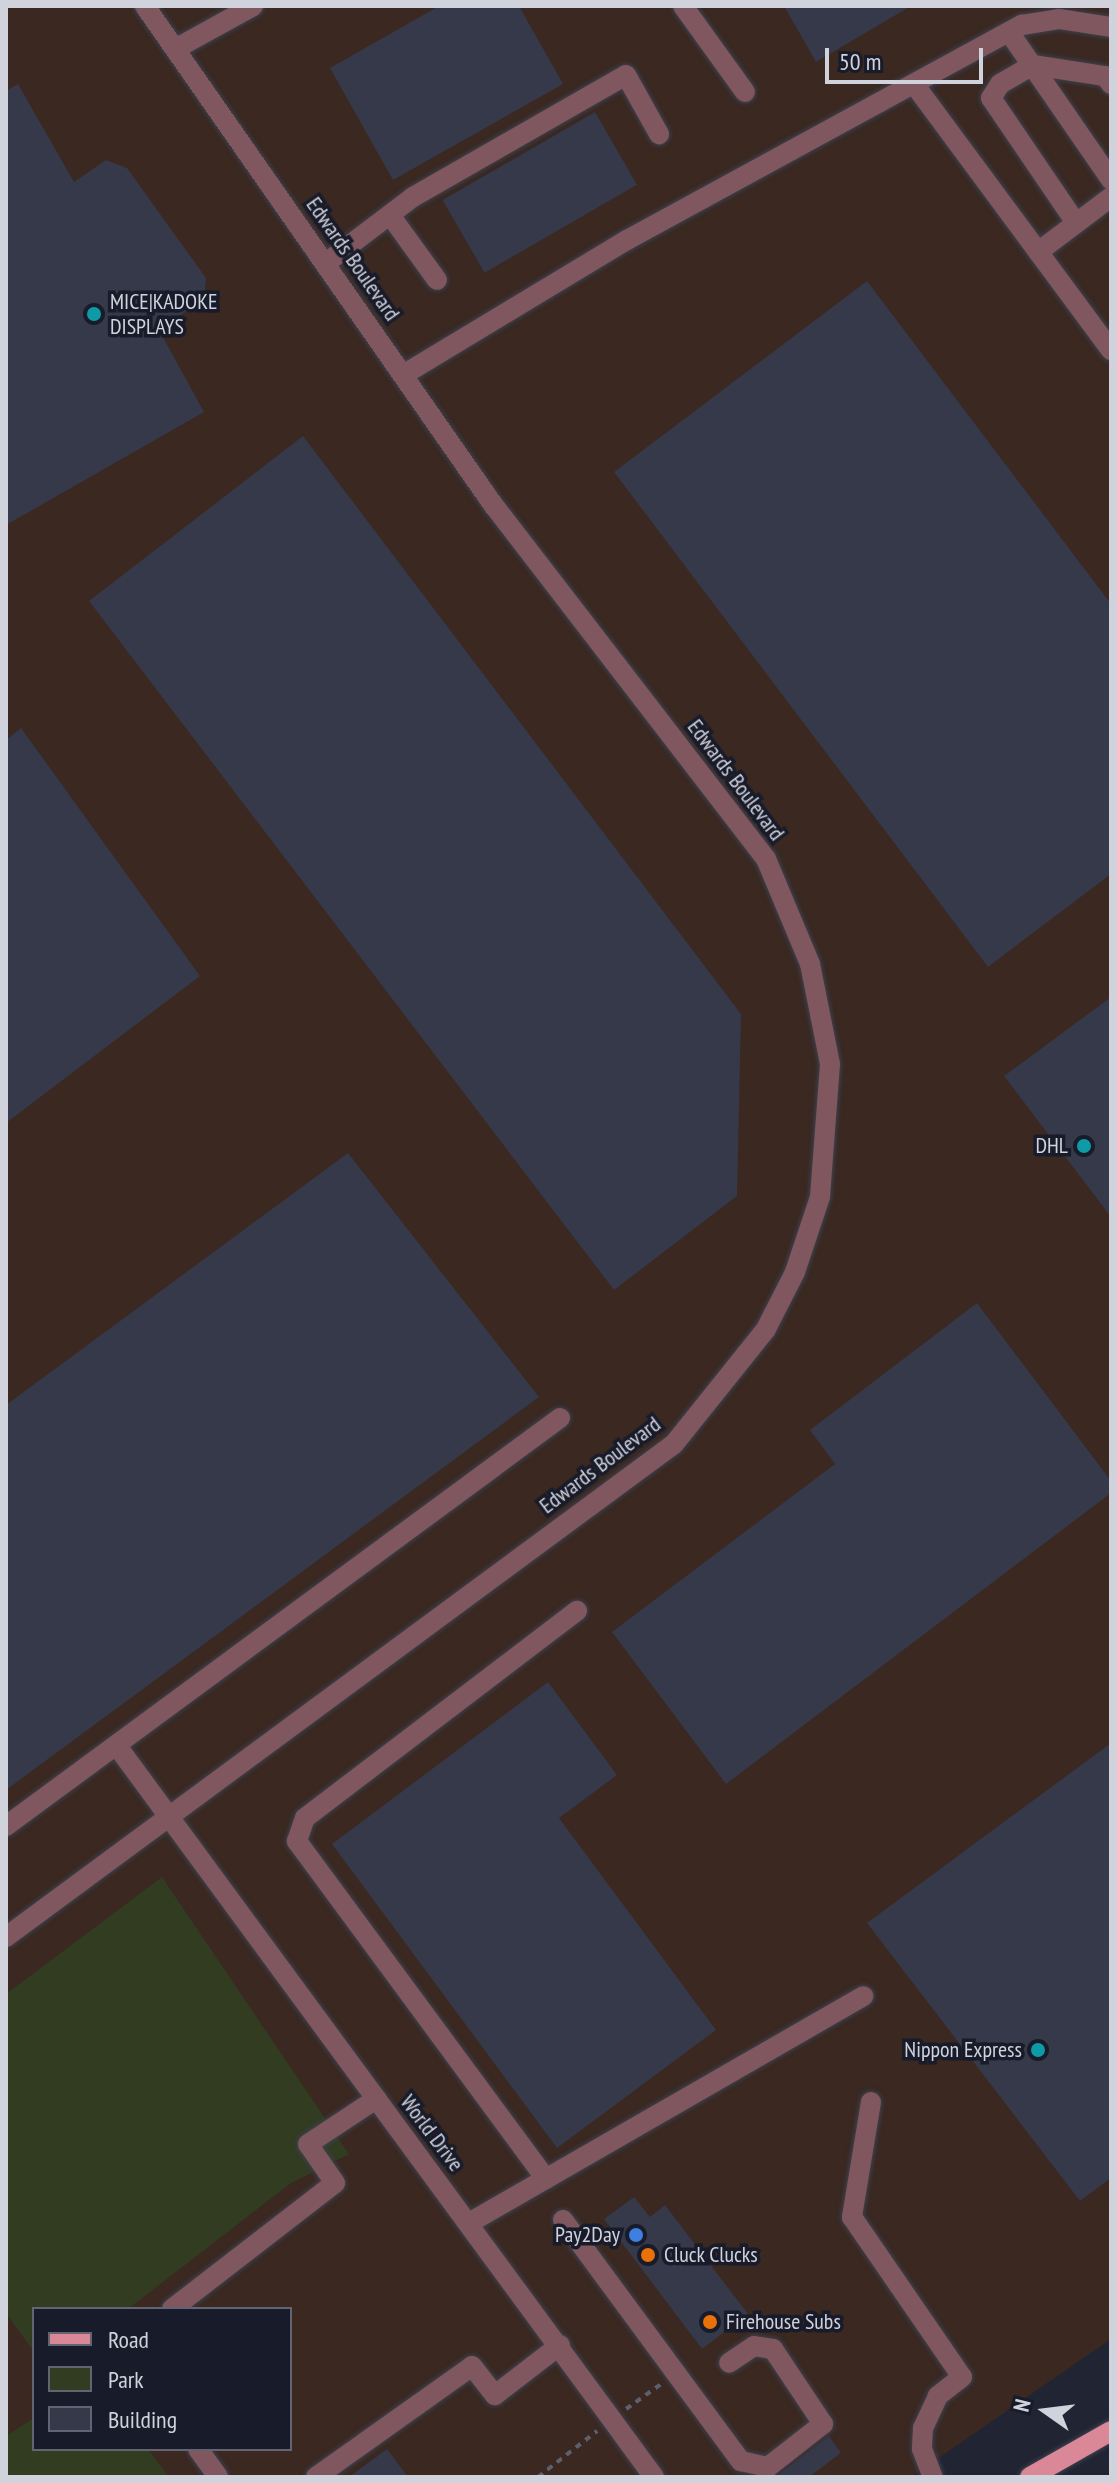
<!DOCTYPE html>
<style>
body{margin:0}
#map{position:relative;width:1117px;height:2483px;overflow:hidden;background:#212433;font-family:"PT Sans Narrow",sans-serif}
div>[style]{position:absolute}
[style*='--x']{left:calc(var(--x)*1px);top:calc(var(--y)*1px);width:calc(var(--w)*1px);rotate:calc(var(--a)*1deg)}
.industrial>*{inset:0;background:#3a2821}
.green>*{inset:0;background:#323c21}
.building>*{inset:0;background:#353949;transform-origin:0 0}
.path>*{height:4px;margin-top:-2px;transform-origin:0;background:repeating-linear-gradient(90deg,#5c5f6c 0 6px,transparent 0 12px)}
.roads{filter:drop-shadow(0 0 2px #3d404e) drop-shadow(0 0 2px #3d404e)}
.minor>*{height:20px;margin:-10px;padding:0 10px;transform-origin:10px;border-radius:10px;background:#80575e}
.major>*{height:20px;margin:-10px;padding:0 10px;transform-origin:10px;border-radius:10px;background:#da8797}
.dots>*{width:22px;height:22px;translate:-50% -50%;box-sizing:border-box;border:4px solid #181b29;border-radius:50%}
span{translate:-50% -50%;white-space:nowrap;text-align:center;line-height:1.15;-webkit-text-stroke:7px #181b29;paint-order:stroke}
.street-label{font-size:22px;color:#d0d2dc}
.poi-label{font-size:22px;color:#d0d2dc}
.left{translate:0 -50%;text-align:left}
.right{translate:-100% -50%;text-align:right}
.frame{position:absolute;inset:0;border:8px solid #d0d2dc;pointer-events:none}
.legend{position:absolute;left:32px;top:2307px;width:260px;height:144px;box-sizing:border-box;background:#181b29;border:2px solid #626471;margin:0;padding:10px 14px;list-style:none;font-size:24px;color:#d0d2dc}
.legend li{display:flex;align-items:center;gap:16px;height:40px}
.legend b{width:40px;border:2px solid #626471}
.north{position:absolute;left:1005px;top:2371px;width:80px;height:80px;-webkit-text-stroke:6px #181b29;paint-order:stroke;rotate:284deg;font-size:22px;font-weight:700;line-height:32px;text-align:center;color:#d0d2dc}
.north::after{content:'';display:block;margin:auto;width:28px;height:36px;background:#d0d2dc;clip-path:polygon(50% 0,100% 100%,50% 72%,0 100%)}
.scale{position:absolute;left:825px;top:48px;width:158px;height:36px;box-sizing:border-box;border:4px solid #d0d2dc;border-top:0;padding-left:10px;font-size:24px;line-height:28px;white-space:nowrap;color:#d0d2dc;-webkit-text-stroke:6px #181b29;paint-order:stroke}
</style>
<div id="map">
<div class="industrial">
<div style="clip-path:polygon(evenodd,6px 6px,1111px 6px,1111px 2339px,911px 2477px,6px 2477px,6px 6px,34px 2309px,290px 2309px,290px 2449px,34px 2449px,34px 2309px)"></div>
</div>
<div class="green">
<div style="clip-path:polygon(162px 1877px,349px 2154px,291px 2183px,128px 2309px,34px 2309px,34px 2352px,6px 2313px,6px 1994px)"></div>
<div style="clip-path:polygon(34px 2418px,34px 2449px,148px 2449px,169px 2477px,6px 2477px,6px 2436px)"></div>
</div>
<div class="building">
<div style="clip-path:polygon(439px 6px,519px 6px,563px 84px,393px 180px,330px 68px)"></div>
<div style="clip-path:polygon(784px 6px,911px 6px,816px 62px)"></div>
<div style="clip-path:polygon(18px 84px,74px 182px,106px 160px,127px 168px,206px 278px,204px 299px,159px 330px,204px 412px,6px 525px,6px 91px)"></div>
<div style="left:595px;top:112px;width:84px;height:176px;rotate:60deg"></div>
<div style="clip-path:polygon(867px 281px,1111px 604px,1111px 874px,988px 967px,614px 472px)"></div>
<div style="clip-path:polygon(303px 436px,741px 1014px,737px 1196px,614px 1290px,89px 601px)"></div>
<div style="clip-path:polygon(21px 728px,200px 976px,6px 1123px,6px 740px)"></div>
<div style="clip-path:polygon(1111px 997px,1111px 1217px,1004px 1076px)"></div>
<div style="clip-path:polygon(348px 1153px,539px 1397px,6px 1790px,6px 1405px)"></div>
<div style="clip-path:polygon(977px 1303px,1111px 1481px,1111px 1493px,726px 1784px,612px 1632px,835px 1464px,810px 1430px)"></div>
<div style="clip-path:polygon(548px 1682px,617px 1775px,559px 1818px,716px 2030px,557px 2148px,332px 1844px)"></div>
<div style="clip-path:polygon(1111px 1743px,1111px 2178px,1080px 2201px,867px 1923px)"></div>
<div style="clip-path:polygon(634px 2197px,650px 2217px,665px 2205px,748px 2314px,702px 2349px,604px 2219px)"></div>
<div style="clip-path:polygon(829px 2436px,841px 2453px,809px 2477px,776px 2477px)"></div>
<div style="clip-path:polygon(387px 2449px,408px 2477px,349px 2477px)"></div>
</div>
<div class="path">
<div style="--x:626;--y:2409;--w:43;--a:-35.5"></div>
<div style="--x:538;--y:2477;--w:75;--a:-37.9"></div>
</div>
<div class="roads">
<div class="minor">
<div style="--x:683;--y:6;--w:106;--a:54.2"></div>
<div style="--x:1009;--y:32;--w:180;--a:55.4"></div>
<div style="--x:177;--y:48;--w:87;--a:-28.9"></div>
<div style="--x:914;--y:84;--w:331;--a:53.5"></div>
<div style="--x:390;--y:215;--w:80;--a:54.1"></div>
<div style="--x:1076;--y:223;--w:151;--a:-124.2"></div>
<div style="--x:991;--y:98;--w:17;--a:-57"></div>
<div style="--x:1000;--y:84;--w:38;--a:-30"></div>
<div style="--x:1033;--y:65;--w:73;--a:8.7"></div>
<div style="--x:1105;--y:76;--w:10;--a:53"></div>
<div style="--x:1038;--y:252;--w:91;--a:-37"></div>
<div style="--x:326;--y:263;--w:109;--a:-37.2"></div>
<div style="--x:413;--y:197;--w:245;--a:-29.8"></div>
<div style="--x:626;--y:75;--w:68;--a:60.8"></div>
<div style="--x:403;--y:375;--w:262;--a:-31.1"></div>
<div style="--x:627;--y:240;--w:450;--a:-28.6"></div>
<div style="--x:1022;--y:25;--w:37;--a:-9"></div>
<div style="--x:1059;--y:19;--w:53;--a:8.7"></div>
<div style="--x:117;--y:1746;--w:907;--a:53.7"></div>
<div style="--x:6;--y:1826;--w:688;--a:-36.37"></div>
<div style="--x:6;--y:1937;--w:830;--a:-36.43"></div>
<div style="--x:674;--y:1444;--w:147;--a:-51.3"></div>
<div style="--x:766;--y:1329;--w:64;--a:-63"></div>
<div style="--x:795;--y:1272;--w:79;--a:-71.6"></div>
<div style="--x:820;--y:1197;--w:133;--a:-85.7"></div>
<div style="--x:830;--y:1064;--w:102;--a:-101.3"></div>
<div style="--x:810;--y:964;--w:114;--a:-112.7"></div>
<div style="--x:766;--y:859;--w:446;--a:-127.6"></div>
<div style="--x:494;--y:506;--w:610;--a:-124.92"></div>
<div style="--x:871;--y:2102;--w:117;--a:99.4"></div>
<div style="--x:852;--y:2217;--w:194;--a:55.5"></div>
<div style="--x:962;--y:2377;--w:31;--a:142"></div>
<div style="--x:938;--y:2396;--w:35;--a:115"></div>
<div style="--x:923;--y:2428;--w:21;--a:93"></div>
<div style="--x:922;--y:2449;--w:30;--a:69"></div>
<div style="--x:546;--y:2179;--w:420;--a:-126.4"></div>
<div style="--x:297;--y:1841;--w:24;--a:-71"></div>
<div style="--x:305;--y:1818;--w:342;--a:-37.3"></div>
<div style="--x:563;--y:2220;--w:300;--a:53.6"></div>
<div style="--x:741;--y:2461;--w:28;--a:13"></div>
<div style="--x:768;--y:2467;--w:70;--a:-38"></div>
<div style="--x:823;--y:2424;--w:90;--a:-123.7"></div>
<div style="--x:773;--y:2349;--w:19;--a:-171"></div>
<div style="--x:754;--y:2346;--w:30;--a:146"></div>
<div style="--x:469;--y:2223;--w:455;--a:-29.9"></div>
<div style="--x:172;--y:2309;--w:206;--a:-37.7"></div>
<div style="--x:335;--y:2183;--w:47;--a:-124.7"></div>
<div style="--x:308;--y:2144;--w:82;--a:-33.5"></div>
<div style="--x:198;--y:2449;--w:34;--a:54"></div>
<div style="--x:316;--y:2477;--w:191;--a:-35.4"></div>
<div style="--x:472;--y:2366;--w:37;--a:52"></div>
<div style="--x:495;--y:2395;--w:82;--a:-37.6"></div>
</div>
<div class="major">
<div style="--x:1030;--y:2477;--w:93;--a:-29.6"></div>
</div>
</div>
<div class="dots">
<div style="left:94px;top:314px;background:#0f9aa8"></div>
<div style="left:1084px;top:1146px;background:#0f9aa8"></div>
<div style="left:1038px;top:2050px;background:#0f9aa8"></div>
<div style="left:636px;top:2235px;background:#3f7fe0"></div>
<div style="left:648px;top:2255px;background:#e8710a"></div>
<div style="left:710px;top:2322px;background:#e8710a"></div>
</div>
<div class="street-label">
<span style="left:353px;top:259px;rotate:55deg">Edwards Boulevard</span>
<span style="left:736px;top:780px;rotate:53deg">Edwards Boulevard</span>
<span style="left:600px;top:1465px;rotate:-37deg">Edwards Boulevard</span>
<span style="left:432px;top:2133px;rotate:53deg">World Drive</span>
</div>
<div class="poi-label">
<span class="left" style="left:110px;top:314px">MICE|KADOKE<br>DISPLAYS</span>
<span class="right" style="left:1068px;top:1146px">DHL</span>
<span class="right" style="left:1022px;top:2050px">Nippon Express</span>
<span class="right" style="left:620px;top:2235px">Pay2Day</span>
<span class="left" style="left:664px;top:2255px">Cluck Clucks</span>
<span class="left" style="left:726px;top:2322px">Firehouse Subs</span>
</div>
<div class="frame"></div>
<ul class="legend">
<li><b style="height:10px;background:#da8797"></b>Road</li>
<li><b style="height:22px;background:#323c21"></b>Park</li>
<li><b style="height:22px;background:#353949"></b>Building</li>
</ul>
<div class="north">N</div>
<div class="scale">50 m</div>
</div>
